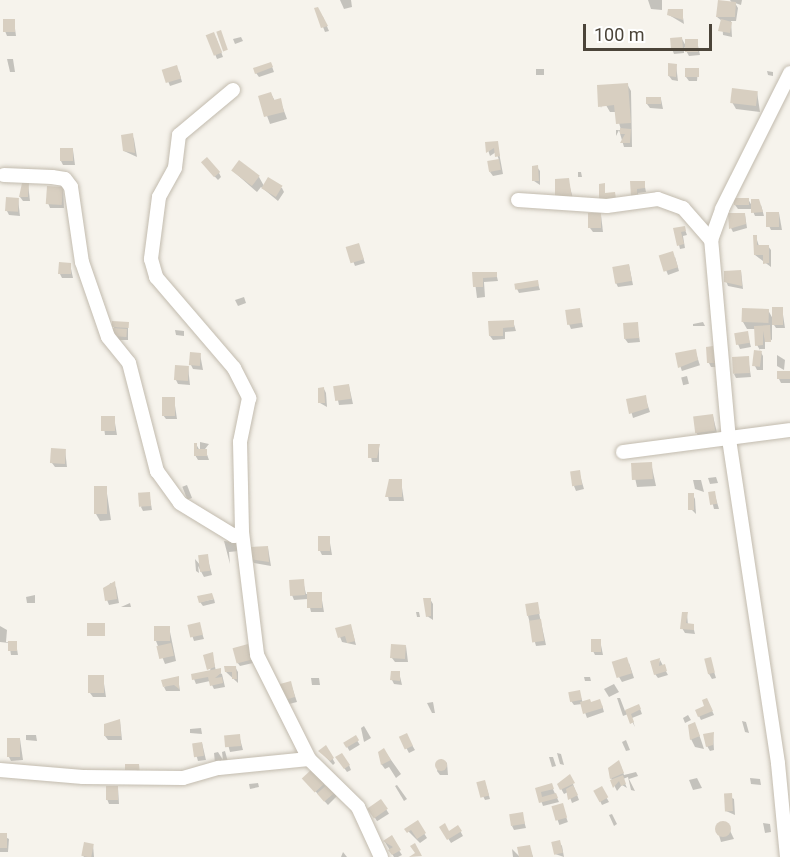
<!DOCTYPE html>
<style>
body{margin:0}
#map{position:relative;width:790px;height:857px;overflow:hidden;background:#f6f3ec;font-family:Roboto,sans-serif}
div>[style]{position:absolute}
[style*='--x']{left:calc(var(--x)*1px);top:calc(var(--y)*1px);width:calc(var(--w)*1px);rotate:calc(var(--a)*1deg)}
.shadow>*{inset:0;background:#0003;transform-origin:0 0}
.building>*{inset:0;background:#d8cfc1;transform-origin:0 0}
.round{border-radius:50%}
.roads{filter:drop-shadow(0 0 2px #c2bbae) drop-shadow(0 0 2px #c2bbae)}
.minor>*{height:14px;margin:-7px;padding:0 7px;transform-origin:7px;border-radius:7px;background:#fff}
span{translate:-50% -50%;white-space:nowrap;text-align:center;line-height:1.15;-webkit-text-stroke:4.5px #fff;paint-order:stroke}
.scale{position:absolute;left:583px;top:24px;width:129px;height:27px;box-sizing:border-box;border:3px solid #4b4439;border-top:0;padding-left:8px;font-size:18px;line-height:21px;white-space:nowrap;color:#4b4439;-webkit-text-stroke:4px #fff;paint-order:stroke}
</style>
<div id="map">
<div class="shadow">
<div style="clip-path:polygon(340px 0,351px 0,352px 7px,344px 9px)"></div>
<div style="clip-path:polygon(648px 0,662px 0,662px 10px,651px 9px)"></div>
<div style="clip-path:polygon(730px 0,742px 0,741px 5px,735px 3px,738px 8px,736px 21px,731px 21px,732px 37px,723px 35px,722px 21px,717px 17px,732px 3px)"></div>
<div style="clip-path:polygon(316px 9px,323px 17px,329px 31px,325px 32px)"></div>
<div style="clip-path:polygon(682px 11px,684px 24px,669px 15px)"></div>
<div style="clip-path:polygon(14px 21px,16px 36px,7px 36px,5px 31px)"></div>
<div style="clip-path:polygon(208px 36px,216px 38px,223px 57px,217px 59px)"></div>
<div style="clip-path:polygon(241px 37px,243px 41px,235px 44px,233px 39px)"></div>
<div style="clip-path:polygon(682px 39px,687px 48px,697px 41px,700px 55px,689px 56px,684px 47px,684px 53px,674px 54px,672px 49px)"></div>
<div style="clip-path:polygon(7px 59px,13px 59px,15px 72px,10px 72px)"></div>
<div style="clip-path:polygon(271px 64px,274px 72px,259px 77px,256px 73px)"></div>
<div style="clip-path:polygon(676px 65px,678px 81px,672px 80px,669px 76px)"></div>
<div style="left:536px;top:69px;width:8px;height:6px"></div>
<div style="clip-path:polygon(698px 69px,697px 81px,689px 81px,686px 77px)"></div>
<div style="clip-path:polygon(164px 71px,179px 71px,182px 82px,170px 86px)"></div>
<div style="clip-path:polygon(767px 71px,773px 72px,773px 76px,768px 75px)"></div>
<div style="clip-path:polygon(627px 84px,631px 91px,632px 147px,624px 147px,619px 130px,616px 136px,616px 130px,621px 130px,616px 112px,610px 112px,603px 100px,601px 108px,598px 91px,598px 86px)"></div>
<div style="clip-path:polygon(757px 92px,760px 112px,736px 109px,732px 102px)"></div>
<div style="clip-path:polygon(271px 94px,275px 101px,280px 100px,287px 119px,270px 124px,260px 97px)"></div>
<div style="clip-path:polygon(661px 99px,663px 109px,650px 108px,647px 104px)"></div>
<div style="clip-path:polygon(132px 135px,134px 139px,137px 157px,124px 151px)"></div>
<div style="clip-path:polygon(497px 142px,503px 174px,493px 176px,490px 172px,499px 160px,496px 152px,490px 156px,486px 144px)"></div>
<div style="clip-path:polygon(73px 150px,75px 165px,63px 165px,61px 161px)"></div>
<div style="clip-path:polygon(205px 166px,219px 173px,221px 177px,218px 180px)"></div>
<div style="clip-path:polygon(537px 167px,540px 171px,540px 185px,534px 181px)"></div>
<div style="clip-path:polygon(233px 171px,259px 177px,264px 186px,282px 188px,284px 192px,278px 201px,261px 187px,257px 192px)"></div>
<div style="clip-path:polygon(578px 172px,581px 172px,582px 177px,578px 177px)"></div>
<div style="clip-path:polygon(568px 180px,575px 206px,561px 206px)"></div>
<div style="clip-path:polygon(644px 182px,646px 192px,638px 193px,639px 201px,632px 183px)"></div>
<div style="clip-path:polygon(28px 184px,30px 201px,23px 201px,20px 197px)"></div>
<div style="clip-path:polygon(63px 188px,64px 208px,50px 208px,48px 203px)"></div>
<div style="clip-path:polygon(18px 199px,20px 216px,9px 215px,7px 211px)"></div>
<div style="clip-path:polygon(748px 199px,752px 206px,761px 205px,764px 216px,755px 216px,752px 209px,738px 209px,735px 205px)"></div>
<div style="clip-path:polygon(779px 213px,782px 230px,771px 230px,769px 226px)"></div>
<div style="clip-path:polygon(601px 215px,603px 232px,593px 232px,590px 228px)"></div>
<div style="clip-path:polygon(745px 215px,747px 228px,733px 232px,731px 228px)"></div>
<div style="clip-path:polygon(684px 227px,687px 235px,683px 236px,685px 248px,680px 249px,675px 229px)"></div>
<div style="clip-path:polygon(756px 237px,759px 246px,768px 246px,771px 250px,771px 267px,755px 255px)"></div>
<div style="clip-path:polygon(348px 248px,360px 249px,365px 263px,355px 266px)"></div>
<div style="clip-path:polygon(661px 257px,675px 257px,679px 271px,668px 275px)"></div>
<div style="clip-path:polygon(70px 264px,73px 278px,62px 278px,60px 274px)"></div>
<div style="clip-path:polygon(629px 265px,633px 285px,618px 287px,616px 283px)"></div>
<div style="clip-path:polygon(741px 271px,743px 289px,728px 286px,726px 281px)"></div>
<div style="clip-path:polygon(496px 273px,498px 281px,484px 282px,485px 297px,477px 298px,474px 274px)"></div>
<div style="clip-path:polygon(537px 281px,540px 290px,519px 293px,517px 289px,516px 284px)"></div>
<div style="clip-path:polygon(244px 297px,246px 303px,238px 306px,235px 300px)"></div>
<div style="clip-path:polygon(782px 308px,785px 328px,776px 328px,772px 322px,772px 340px,765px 338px,765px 349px,759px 349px,763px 356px,763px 370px,757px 370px,755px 366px,761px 352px,757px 345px,756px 329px,747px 329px,743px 322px,768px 310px,773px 319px)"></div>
<div style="clip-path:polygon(579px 309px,583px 327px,571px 329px,569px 324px)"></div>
<div style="clip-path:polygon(513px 321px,516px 331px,505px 332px,505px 339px,493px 340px,490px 336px)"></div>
<div style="clip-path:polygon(703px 322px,705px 326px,693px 326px,693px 324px)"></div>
<div style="left:114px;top:323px;width:14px;height:17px"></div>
<div style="clip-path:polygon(637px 324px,640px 342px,628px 343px,625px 339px)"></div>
<div style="clip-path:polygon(175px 330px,184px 331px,184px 336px,176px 335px)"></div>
<div style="clip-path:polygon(747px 332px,751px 347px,740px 349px,738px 344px)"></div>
<div style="clip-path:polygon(712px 348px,716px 367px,711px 367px,709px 363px)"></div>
<div style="left:695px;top:350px;width:16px;height:19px;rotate:72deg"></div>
<div style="clip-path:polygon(200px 354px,203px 370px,193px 369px,191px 365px)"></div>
<div style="clip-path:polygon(777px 355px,785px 360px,784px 370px,777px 366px)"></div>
<div style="clip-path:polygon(748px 358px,751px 377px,736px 378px,734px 374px)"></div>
<div style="clip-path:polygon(188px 367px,190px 385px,178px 384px,176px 380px)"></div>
<div style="clip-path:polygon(790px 374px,790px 383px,781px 383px,779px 379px)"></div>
<div style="left:687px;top:376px;width:8px;height:6px;rotate:76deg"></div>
<div style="clip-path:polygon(349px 386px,353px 404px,339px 405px,335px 387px)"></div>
<div style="clip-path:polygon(324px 389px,326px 393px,327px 407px,320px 403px)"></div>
<div style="clip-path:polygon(645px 397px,650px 412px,633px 418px,628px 400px)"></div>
<div style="clip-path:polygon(174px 399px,177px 419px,166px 419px,163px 415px)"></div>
<div style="clip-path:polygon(713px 416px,718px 437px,700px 439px,696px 432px)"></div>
<div style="clip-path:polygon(114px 417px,117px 435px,105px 435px,103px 418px)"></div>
<div style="clip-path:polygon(200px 442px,209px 444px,205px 449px,209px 460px,198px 460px,195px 455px,196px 444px,200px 451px)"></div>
<div style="clip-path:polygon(379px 445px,379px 462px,372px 462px,369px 446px)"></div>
<div style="clip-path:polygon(65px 450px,67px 467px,55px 467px,52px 463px)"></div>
<div style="clip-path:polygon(651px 463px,656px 486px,637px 487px,632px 464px)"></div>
<div style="clip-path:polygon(579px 472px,584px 489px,576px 491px,574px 486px)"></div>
<div style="clip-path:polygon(716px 477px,718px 483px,710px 484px,708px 478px)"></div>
<div style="clip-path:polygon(693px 480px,701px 480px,704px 492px,695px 489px)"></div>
<div style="clip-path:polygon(401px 481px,404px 501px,389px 501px,387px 492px)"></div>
<div style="left:187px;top:485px;width:14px;height:5px;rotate:69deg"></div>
<div style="clip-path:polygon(106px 487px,111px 520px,100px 521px,96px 514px)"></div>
<div style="clip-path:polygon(714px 492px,719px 509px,714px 509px,710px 493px)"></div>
<div style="clip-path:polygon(149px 493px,152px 510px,143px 511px,141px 507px)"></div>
<div style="clip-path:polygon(693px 495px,695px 499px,696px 514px,691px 509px)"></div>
<div style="clip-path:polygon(329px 537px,332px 555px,322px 555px,320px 551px)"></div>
<div style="clip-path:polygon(224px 541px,236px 542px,239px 547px,239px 551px,229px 552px,230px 564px)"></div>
<div style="clip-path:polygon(268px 548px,271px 566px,254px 563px,251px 559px)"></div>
<div style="clip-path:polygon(207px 556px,212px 575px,204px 577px,198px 566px,199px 573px,196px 571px,195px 559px,201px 566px)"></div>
<div style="clip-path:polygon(303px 581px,306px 594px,321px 594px,324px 612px,311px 612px,308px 599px,294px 600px,292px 595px)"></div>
<div style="clip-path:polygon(110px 583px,116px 587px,119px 603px,109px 605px,107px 600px)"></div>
<div style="clip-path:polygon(35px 595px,35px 603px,27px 603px,26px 597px)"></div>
<div style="clip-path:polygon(214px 599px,215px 603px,203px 606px,200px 602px)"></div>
<div style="clip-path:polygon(430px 599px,433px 604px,433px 620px,427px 616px)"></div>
<div style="clip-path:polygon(130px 603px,131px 607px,121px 607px)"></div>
<div style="clip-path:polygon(537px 604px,546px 645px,536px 646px,528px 616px)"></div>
<div style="clip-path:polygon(416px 612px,419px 612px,420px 617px,417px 617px)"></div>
<div style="clip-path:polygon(687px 614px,688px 625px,693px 626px,695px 634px,685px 633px,682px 628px)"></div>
<div style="clip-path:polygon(199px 624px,204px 639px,194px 641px,189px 626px)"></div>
<div style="clip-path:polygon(0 626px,7px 630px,6px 642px,16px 643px,18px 655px,11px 655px,9px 643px,0 642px)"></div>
<div style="clip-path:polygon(169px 627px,176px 661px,165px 664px,156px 641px)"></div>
<div style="clip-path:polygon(337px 629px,352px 630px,356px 645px,342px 642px)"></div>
<div style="clip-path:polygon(600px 640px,603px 655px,595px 655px,593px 651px)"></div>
<div style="clip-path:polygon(248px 646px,253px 663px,240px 666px,237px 662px)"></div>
<div style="clip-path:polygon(406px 646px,408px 662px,395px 662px,392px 658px)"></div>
<div style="clip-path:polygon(212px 654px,216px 671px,222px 674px,225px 687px,214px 689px,210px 681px,196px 684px,194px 679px,210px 672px)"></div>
<div style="clip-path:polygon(710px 659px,716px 678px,712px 679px,709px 674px)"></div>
<div style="clip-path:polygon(660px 660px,668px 675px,658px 678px,655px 674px)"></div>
<div style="clip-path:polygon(629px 663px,634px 678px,622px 682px,619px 677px)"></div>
<div style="clip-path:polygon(235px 667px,238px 672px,238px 683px,226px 672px)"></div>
<div style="clip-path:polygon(399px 672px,402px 685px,394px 684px,392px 680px)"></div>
<div style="clip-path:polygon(103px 677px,106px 697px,93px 697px,90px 693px)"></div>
<div style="clip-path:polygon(584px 677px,590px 677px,591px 681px,585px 681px)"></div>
<div style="clip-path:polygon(178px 678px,180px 691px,166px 691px,164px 687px)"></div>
<div style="clip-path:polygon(311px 678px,319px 678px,320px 685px,312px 685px)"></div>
<div style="clip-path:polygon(614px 684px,619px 692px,609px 697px,604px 689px)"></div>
<div style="clip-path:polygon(292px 687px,297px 702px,285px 705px,283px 701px)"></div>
<div style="clip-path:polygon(579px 692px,583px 703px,602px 705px,604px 712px,587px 718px,582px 704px,574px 705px,571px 701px)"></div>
<div style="clip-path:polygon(617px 698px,620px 698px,625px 711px,639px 706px,642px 714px,632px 718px,635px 727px,628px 714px,623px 716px)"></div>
<div style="clip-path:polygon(433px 702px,435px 713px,432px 713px,427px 703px)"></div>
<div style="clip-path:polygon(709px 704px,714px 715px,701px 720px,699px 716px)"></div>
<div style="clip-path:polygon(688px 715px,691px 720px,685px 723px,683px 718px)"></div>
<div style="clip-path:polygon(120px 721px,122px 740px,108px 740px,105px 736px)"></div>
<div style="clip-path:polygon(742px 721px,746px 722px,749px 733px,745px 732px)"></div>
<div style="clip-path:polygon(364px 726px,371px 738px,364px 742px,361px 728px)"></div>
<div style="clip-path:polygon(201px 728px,202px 734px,190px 733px,190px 729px)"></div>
<div style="clip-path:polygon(697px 729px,701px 740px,704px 749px,695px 747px,691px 739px)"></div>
<div style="clip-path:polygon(713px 733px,714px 750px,710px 751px,707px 746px)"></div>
<div style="clip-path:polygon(26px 735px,36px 735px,37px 741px,26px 740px)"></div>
<div style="clip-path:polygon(239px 735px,243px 750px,230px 752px,226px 737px)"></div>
<div style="clip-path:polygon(406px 735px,415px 750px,409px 753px,401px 738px)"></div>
<div style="left:355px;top:737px;width:9px;height:12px;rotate:58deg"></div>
<div style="clip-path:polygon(20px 739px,23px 760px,11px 761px,9px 757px)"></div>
<div style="clip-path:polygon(626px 740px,630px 750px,626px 751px,622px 742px)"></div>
<div style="clip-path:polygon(202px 743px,206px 760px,198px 761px,193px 744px)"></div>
<div style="clip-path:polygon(326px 747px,335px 763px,333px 765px,320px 751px)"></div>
<div style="clip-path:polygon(384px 750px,401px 774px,396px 778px,389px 767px,385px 769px,382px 765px,380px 753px)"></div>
<div style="clip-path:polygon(225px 751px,228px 762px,221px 760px,222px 767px,215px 763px,214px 753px,218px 752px,223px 760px,222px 752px)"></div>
<div style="clip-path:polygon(557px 753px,561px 754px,564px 765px,560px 764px)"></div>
<div style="clip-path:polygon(549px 757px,553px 757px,556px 766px,552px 767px)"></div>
<div style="clip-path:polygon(441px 759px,447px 763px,448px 775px,440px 775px,437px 771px)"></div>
<div style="clip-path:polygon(340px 762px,349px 765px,351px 770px,347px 772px)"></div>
<div style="clip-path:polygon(621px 766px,624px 775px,636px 772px,638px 776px,629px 779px,635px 791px,631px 790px,628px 777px,623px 779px,627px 788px,622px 785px,617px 791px,615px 787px,611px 778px)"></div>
<div style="clip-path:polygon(570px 776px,579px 800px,572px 803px,568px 792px,564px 794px,559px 785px)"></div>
<div style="clip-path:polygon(697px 778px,702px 788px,693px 790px,689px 780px)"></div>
<div style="clip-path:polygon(750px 778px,760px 779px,761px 785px,751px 784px)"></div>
<div style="clip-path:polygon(304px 779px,324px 784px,337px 796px,328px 805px)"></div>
<div style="clip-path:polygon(258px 783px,259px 787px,250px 789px,249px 784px)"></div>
<div style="clip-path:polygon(397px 785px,407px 799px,404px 801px,395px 786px)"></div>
<div style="clip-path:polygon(551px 785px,559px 802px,543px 806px,537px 789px)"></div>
<div style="clip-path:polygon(486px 786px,490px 799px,485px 800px,483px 796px)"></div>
<div style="clip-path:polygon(118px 788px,119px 804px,109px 804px,107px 799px)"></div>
<div style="clip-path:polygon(601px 788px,609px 802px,602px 805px,595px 791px)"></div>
<div style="clip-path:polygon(726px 795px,734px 799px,735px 815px,726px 811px)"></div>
<div style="left:381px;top:801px;width:15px;height:14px;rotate:58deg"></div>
<div style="left:562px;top:805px;width:18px;height:9px;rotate:71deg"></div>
<div style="clip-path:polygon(522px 814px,526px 828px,514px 830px,512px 826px)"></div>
<div style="clip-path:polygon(612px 814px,617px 824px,614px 826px,609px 815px)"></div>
<div style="clip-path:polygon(417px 822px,427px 838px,420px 843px,406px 829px)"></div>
<div style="clip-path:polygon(726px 822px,734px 839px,721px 842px,716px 825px)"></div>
<div style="clip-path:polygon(763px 823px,770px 824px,771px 832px,765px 833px)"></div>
<div style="clip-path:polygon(441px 827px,449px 833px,458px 827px,463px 836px,451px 843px)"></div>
<div style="clip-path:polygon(0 834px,9px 839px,8px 852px,0 852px)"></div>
<div style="clip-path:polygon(391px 838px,402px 855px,398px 857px,394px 857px,385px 842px)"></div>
<div style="clip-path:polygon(559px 842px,562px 846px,564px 857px,555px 854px)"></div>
<div style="clip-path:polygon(93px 845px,94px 857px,84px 857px,83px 855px)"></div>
<div style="clip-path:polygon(529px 846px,533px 857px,513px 857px,512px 849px,520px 857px)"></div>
<div style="clip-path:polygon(343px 852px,347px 857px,341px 857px)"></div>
</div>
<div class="building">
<div style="clip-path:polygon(718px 0,736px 2px,735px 17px,716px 17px)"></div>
<div style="clip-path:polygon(318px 7px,328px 26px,321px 28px,314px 8px)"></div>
<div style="clip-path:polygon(668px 9px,683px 9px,683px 20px,667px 15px)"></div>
<div style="left:3px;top:19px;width:12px;height:13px"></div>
<div style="clip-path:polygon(721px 19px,732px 22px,730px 33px,718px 31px)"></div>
<div style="left:221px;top:30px;width:21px;height:5px;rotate:71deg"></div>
<div style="left:214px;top:32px;width:22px;height:9px;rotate:68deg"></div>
<div style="left:682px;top:37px;width:12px;height:12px;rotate:85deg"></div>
<div style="left:685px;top:39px;width:13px;height:13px"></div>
<div style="clip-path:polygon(271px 62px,273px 67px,255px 74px,253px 68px)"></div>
<div style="clip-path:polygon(668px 63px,677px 64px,676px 77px,668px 76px)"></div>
<div style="left:177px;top:65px;width:14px;height:16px;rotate:73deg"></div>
<div style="left:685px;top:68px;width:14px;height:9px"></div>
<div style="clip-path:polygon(628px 83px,631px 123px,616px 124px,614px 105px,598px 107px,597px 85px)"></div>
<div style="left:732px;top:88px;width:26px;height:15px;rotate:7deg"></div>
<div style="clip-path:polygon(271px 92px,274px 100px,281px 98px,284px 112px,264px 117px,258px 96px)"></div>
<div style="left:646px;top:97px;width:15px;height:7px"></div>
<div style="clip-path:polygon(620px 128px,631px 129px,630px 143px,620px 143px,625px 134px,620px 134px)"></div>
<div style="clip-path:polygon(133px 133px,135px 153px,123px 151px,121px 135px)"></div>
<div style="clip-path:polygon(498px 141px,500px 156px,495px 157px,494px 148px,486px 153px,485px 142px)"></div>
<div style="left:60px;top:148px;width:13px;height:13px"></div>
<div style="left:207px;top:157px;width:20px;height:8px;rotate:49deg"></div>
<div style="left:499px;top:159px;width:11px;height:12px;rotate:80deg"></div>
<div style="left:239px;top:160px;width:26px;height:13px;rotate:37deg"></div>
<div style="clip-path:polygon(538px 165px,539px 181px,532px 181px,532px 166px)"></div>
<div style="left:268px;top:177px;width:17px;height:13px;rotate:31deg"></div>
<div style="clip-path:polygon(569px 178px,572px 199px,555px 200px,555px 179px)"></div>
<div style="clip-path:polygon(630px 181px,645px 181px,645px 188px,637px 189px,637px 197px,631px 197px)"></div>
<div style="clip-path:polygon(22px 183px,29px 183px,28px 197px,19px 197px)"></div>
<div style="clip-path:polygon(605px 183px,605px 193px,615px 192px,616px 199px,599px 200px,599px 184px)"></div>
<div style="left:47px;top:186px;width:16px;height:18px;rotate:4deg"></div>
<div style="left:6px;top:197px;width:13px;height:14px;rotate:4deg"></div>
<div style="left:734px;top:198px;width:15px;height:7px"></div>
<div style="clip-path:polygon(751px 199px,759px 199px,763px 212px,751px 213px)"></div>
<div style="left:766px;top:212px;width:13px;height:15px"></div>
<div style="left:588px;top:213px;width:13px;height:15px"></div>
<div style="clip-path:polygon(728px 213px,745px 213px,746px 224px,729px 229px)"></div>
<div style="clip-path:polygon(685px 226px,686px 231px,681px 232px,684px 244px,677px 246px,673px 228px)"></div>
<div style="clip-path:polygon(753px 235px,757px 235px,757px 245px,769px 245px,769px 263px,763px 264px,763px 255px,754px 255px)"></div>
<div style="left:359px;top:243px;width:17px;height:14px;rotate:73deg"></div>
<div style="left:673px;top:251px;width:17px;height:15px;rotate:73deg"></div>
<div style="clip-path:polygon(59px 262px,71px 263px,71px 274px,58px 274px)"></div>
<div style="left:629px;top:264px;width:17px;height:17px;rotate:80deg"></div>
<div style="clip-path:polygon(741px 270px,742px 286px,724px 282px,724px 271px)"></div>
<div style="clip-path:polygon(472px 272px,497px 272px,497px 277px,483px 278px,483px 287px,473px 287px)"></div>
<div style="left:538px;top:280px;width:6px;height:24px;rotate:81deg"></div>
<div style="left:772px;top:307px;width:11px;height:18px"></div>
<div style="left:580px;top:308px;width:15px;height:15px;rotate:82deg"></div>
<div style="left:742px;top:308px;width:27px;height:14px;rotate:2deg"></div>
<div style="clip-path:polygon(514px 320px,514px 327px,503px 328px,503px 336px,489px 336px,488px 321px)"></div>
<div style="left:112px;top:321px;width:17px;height:6px;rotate:3deg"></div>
<div style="left:638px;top:322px;width:16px;height:15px;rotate:86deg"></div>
<div style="clip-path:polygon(770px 325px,771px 342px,765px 342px,763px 331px,763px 345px,755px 346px,754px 326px)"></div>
<div style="left:112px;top:328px;width:15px;height:8px;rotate:4deg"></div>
<div style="left:748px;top:331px;width:12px;height:14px;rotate:81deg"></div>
<div style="clip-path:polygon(713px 346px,715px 363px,707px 363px,706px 347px)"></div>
<div style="clip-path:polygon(696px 349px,698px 360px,678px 368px,675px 353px)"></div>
<div style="left:754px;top:350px;width:8px;height:16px;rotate:7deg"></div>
<div style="left:190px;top:352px;width:11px;height:13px;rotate:5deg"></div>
<div style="left:749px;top:356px;width:17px;height:17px;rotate:87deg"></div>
<div style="left:175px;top:365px;width:14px;height:15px;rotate:4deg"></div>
<div style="left:790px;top:371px;width:8px;height:13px;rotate:90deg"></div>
<div style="left:349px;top:384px;width:15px;height:16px;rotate:82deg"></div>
<div style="clip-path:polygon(324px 387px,325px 403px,318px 403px,318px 388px)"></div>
<div style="clip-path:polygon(646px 395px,648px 408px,629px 414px,626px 399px)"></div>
<div style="left:162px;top:397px;width:13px;height:19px"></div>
<div style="left:713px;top:414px;width:17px;height:20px;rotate:83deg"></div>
<div style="left:101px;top:416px;width:14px;height:15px"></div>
<div style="clip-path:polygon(194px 443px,197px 443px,197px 449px,207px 449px,207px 456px,194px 456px)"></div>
<div style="clip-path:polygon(368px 444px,380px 444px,377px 458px,368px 458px)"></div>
<div style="left:51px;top:448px;width:15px;height:15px;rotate:4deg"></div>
<div style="left:652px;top:462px;width:17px;height:21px;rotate:87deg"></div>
<div style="left:580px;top:470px;width:15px;height:10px;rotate:82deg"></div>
<div style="clip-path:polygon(389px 479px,402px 479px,402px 497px,385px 497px)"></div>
<div style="left:94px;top:486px;width:13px;height:28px"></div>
<div style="left:715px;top:491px;width:13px;height:7px;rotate:81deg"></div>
<div style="left:150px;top:492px;width:14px;height:12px;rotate:86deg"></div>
<div style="left:688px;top:493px;width:6px;height:17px"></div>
<div style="left:318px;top:536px;width:12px;height:15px"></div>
<div style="clip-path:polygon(268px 546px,269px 562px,250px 559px,249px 547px)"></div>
<div style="left:208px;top:554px;width:17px;height:10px;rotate:83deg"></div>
<div style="left:304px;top:579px;width:16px;height:15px;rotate:86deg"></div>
<div style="clip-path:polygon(115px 581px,117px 599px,105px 601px,103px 588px)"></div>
<div style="left:307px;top:592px;width:15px;height:16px"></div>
<div style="clip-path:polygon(212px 593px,214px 599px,199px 603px,197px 596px)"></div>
<div style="clip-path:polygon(423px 598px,431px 598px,431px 616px,426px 617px)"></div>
<div style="left:538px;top:602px;width:12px;height:13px;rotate:81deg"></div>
<div style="clip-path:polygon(682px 612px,688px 612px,686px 623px,694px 624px,694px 630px,680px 629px)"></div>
<div style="left:541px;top:619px;width:22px;height:12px;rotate:82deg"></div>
<div style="left:200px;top:622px;width:13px;height:13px;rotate:77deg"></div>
<div style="left:87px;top:623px;width:18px;height:13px"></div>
<div style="clip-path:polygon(351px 624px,355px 641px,347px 643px,345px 636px,338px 638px,335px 628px)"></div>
<div style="left:170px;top:626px;width:15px;height:16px;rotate:90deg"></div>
<div style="left:591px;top:639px;width:10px;height:13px"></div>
<div style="left:8px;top:641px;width:9px;height:10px"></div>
<div style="left:171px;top:643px;width:13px;height:15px;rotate:77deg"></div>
<div style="left:248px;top:644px;width:16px;height:16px;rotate:75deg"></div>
<div style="left:391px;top:644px;width:15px;height:14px;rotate:4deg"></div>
<div style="clip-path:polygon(213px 652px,215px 667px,207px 670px,203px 655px)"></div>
<div style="left:627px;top:657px;width:17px;height:16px;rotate:73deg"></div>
<div style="left:711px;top:657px;width:16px;height:7px;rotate:76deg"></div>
<div style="clip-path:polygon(660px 658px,659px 666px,665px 664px,667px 671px,654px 675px,650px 661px)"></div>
<div style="clip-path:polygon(224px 666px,236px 666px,237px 679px,232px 679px,232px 672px,225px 672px)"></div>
<div style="clip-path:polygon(221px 668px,221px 673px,215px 678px,222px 677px,223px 683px,210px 686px,208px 677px,192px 680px,191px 674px)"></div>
<div style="clip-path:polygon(391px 671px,400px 671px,400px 681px,390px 680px)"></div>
<div style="left:104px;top:675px;width:18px;height:16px;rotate:90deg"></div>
<div style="clip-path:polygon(179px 676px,179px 689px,174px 685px,163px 687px,161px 680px)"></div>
<div style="clip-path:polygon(291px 681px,295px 697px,281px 701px,280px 684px)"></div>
<div style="left:580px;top:690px;width:10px;height:12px;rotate:79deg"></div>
<div style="clip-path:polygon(707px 698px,713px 711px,698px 717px,695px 710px,704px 706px,702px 700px)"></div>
<div style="clip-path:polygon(590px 699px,591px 702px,600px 699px,603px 708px,583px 714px,580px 702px)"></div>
<div style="clip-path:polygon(639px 704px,641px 709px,631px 714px,634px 722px,630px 724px,625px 710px)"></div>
<div style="clip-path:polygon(120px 719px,121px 736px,104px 736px,104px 724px)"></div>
<div style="clip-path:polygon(695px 722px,700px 736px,690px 740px,688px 725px)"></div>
<div style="clip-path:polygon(714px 732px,713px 745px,706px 747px,703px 734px)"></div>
<div style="left:407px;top:733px;width:14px;height:9px;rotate:65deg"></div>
<div style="left:240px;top:734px;width:12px;height:16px;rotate:85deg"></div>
<div style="left:356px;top:735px;width:6px;height:15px;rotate:59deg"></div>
<div style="left:7px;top:738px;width:13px;height:19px"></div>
<div style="left:202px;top:742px;width:14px;height:10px;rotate:82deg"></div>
<div style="clip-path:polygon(326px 745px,334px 758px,330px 761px,318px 751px)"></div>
<div style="clip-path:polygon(384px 748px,391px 760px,381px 765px,378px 752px)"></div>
<div style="clip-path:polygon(342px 753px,350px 765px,344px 769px,335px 757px)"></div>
<div class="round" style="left:435px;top:759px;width:12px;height:12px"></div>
<div style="clip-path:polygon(619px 760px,624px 773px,610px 779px,608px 768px)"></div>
<div style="clip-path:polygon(125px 764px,139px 764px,140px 775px,136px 770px,125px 770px)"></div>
<div style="left:312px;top:769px;width:19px;height:14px;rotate:47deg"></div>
<div style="clip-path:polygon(570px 774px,575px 783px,560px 790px,557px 784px)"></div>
<div style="clip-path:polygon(623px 775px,626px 784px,621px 786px,619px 781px,613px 788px,610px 780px)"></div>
<div style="left:485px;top:780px;width:16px;height:9px;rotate:75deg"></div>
<div style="left:329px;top:783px;width:11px;height:16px;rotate:49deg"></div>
<div style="clip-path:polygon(552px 783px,554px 789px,541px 792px,542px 797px,556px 793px,558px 798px,539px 803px,535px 788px)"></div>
<div style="clip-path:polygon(573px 785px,578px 795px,568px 800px,566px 789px)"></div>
<div style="left:106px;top:786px;width:12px;height:14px"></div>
<div style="left:602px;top:786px;width:13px;height:10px;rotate:61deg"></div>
<div style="left:732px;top:793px;width:18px;height:8px;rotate:87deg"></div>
<div style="left:381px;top:799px;width:12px;height:17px;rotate:55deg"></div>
<div style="left:563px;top:803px;width:15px;height:12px;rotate:74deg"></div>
<div style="left:523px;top:812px;width:12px;height:14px;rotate:81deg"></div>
<div style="clip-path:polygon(418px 820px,426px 833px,417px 839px,411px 830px,407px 833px,404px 829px)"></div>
<div class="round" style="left:715px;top:821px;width:16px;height:16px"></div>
<div style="clip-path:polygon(445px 823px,449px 831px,458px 825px,462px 831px,447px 840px,439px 827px)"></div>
<div style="left:0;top:833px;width:7px;height:15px"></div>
<div style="clip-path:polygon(392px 835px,401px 850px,392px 855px,388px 850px,393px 847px,383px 841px)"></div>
<div style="left:560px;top:840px;width:13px;height:9px;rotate:77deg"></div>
<div style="left:84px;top:842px;width:10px;height:14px;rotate:11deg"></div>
<div style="clip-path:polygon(415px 843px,422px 856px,409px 857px,415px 853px,410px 846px)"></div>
<div style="clip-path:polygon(530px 845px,533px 857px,519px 857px,517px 847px)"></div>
</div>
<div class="roads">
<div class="minor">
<div style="--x:233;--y:90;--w:70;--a:140.2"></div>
<div style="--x:179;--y:135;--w:33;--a:97"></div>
<div style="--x:175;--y:168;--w:33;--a:119"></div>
<div style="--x:159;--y:197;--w:63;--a:97.4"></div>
<div style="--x:151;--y:259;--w:19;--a:74"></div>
<div style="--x:156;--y:277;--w:120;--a:49.4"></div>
<div style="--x:234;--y:368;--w:34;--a:63"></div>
<div style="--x:249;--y:398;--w:45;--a:101.6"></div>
<div style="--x:240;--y:442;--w:90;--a:88.7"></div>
<div style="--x:242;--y:532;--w:124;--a:83"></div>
<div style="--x:257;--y:655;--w:116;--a:63.4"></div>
<div style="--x:309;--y:759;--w:69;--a:44.4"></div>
<div style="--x:358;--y:807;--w:55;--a:65.3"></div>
<div style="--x:4;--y:175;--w:48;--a:2.4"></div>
<div style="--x:52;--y:177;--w:13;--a:9"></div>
<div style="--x:65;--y:179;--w:10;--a:53"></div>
<div style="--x:71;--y:187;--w:76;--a:81.7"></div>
<div style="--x:82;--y:262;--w:79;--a:70.9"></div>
<div style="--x:108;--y:337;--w:33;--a:51"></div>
<div style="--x:129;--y:363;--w:112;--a:75.5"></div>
<div style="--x:157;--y:471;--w:39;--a:54"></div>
<div style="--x:180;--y:503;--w:63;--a:31.4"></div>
<div style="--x:234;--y:536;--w:9;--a:-27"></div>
<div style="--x:518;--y:200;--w:89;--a:3.9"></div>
<div style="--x:607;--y:206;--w:51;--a:-7.8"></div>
<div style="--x:658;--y:199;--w:27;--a:20"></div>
<div style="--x:683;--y:208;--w:43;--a:48.8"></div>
<div style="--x:623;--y:452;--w:168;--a:-7.5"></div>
<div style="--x:0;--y:770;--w:83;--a:4.8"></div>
<div style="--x:83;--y:777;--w:100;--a:0.6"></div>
<div style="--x:183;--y:778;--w:37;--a:-16"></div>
<div style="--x:219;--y:768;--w:90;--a:-5.7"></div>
<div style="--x:787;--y:857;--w:94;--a:-95.5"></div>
<div style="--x:778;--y:763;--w:327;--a:-98.6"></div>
<div style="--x:729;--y:440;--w:201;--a:-95.1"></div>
<div style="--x:711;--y:240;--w:33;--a:-70"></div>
<div style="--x:722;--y:209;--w:152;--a:-63.4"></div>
</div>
</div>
<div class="scale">100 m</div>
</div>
